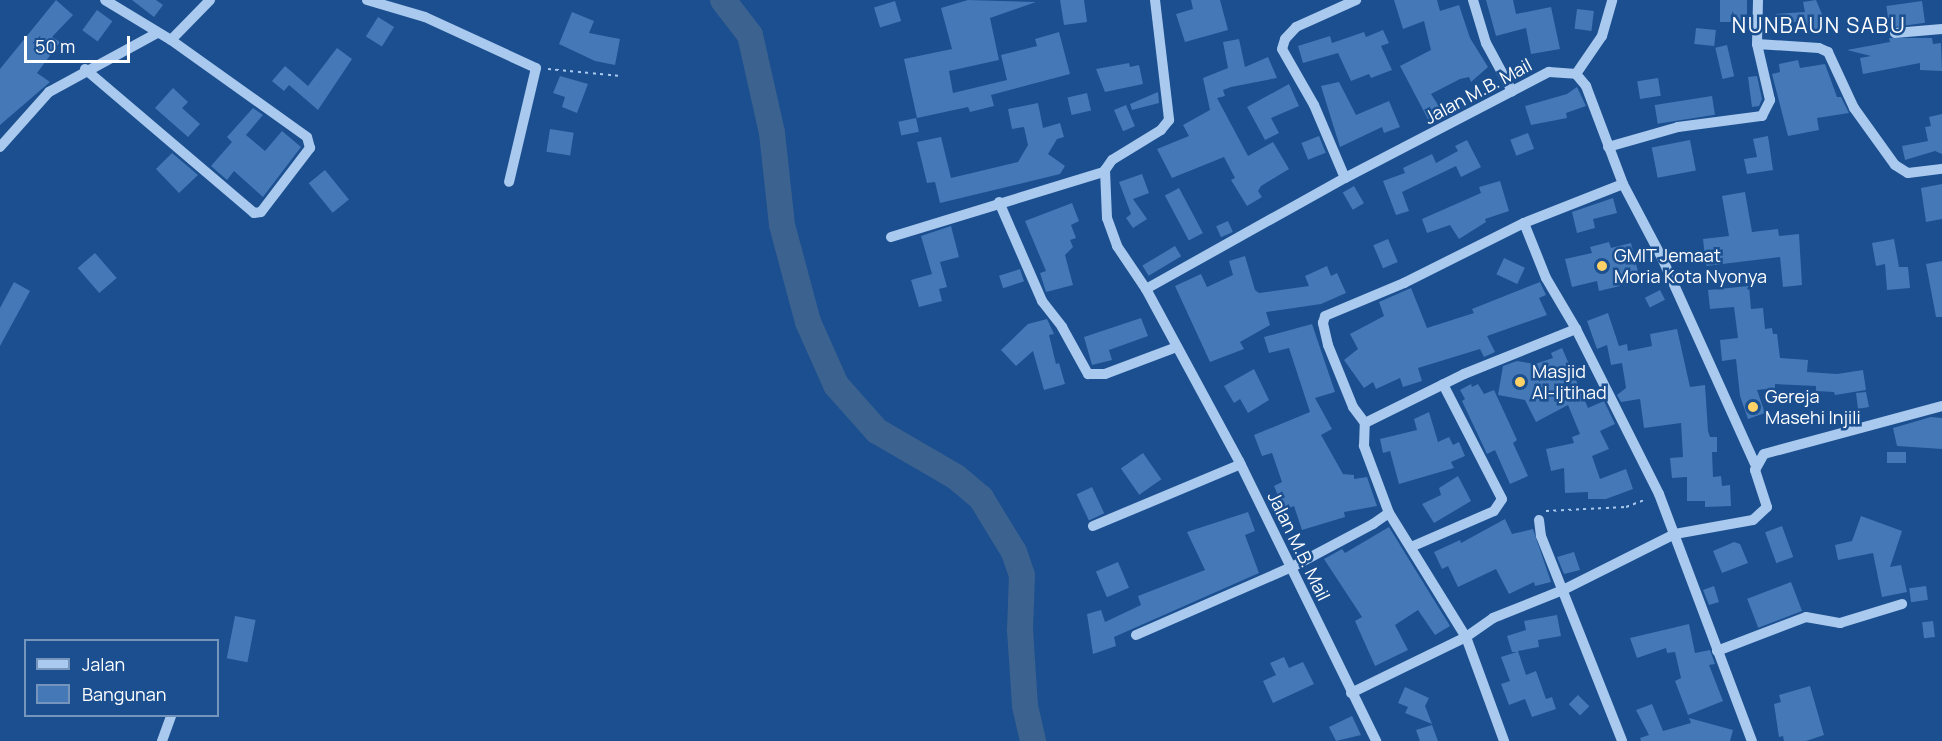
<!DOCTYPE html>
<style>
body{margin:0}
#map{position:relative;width:1942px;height:741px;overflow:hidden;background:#1b4f8f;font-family:Manrope,sans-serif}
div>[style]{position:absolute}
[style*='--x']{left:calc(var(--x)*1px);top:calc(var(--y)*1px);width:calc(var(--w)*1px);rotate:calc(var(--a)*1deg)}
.river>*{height:26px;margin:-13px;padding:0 13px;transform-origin:13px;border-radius:13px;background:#3c6290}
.building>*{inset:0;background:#4478b7;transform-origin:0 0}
.path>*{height:2px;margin-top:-1px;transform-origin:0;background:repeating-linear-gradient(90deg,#a9c9ee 0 3px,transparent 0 7.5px)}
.minor>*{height:10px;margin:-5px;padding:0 5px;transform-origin:5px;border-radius:5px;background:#a9c9ee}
.dots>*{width:16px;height:16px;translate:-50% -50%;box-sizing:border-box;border:3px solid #1b4f8f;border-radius:50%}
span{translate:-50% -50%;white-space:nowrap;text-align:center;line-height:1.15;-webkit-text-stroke:5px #1b4f8f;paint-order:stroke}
.street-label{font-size:18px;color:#fff}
.poi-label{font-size:18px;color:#fff}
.left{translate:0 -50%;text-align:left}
.quarter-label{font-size:21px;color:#fff;letter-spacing:1.5px}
.legend{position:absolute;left:24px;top:639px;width:195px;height:78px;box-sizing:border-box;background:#1b4f8f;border:2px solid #7695bc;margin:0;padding:8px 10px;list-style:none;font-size:18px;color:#fff}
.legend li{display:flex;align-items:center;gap:12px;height:30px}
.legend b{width:30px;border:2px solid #7695bc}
.scale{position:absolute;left:24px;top:36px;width:106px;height:27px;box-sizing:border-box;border:3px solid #fff;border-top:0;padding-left:8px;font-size:18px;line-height:21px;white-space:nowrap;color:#fff;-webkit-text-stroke:4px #1b4f8f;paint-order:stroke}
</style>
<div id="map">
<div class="river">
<div style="--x:723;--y:0;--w:44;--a:52.4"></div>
<div style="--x:750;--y:35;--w:100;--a:77.3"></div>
<div style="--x:772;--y:133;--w:93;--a:83.8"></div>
<div style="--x:782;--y:225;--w:100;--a:75"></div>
<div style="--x:808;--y:322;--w:69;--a:66"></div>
<div style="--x:836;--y:385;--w:62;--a:48.3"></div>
<div style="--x:877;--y:431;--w:91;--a:30.2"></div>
<div style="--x:956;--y:477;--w:33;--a:40"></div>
<div style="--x:981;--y:498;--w:63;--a:58.6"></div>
<div style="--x:1014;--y:552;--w:24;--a:71"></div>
<div style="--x:1022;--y:575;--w:55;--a:92.1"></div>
<div style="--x:1020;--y:630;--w:76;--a:86.2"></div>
<div style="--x:1025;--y:706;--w:36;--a:77"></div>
</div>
<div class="building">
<div style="clip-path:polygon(56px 0,73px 15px,52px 37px,60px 42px,37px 73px,50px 82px,0 125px,0 69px)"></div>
<div style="clip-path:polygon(132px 0,156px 0,163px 5px,154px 17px)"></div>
<div style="clip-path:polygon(968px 0,1036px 2px,990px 18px,999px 60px,949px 71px,953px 93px,1007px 80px,1001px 55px,1037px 46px,1035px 39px,1059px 32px,1070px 74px,991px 95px,994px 106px,970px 112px,968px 107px,917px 118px,904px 59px,952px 49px,941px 8px)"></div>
<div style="clip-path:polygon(1060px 0,1084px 0,1087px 22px,1064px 25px)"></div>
<div style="clip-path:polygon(1191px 0,1220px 0,1228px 30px,1185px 42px,1176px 14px,1193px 9px)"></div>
<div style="clip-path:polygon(1394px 0,1437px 0,1440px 11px,1459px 5px,1470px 38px,1488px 67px,1471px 82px,1469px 77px,1460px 79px,1431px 94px,1444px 114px,1430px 123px,1400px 66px,1431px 50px,1424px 21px,1403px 29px)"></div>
<div style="clip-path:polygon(1486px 0,1513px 0,1516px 14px,1551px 7px,1560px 49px,1531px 54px,1526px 28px,1496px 36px)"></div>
<div style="left:1720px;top:0;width:27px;height:22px"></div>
<div style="clip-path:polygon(1816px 0,1827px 26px,1806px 32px,1805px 22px,1776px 22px,1776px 14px,1805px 12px,1803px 2px)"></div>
<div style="left:895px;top:1px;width:21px;height:22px;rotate:73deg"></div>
<div style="left:1922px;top:1px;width:22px;height:36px;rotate:82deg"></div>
<div style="left:1577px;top:9px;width:17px;height:20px;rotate:7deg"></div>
<div style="left:97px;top:10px;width:19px;height:25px;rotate:36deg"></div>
<div style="clip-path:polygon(572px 12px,594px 21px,589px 33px,620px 39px,615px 65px,595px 61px,559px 44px)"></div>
<div style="left:378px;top:17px;width:19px;height:23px;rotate:32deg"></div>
<div style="left:1696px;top:28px;width:20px;height:16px;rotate:6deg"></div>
<div style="clip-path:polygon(1383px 30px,1389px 43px,1381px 46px,1392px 70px,1371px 78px,1369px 74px,1351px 81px,1338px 53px,1303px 63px,1298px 46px,1330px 36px,1332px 43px,1364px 32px,1366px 37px)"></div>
<div style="clip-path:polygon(1889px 38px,1932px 38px,1933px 44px,1941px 43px,1942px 71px,1920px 70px,1920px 63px,1863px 74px,1860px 58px,1871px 56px,1847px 50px,1890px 42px)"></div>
<div style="clip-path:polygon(1239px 39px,1245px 67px,1268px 57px,1277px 78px,1231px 87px,1223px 90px,1225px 96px,1217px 98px,1248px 156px,1273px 142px,1289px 169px,1261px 186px,1258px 191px,1262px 197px,1247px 206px,1231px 180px,1235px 178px,1224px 157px,1172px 178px,1157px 149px,1189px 136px,1183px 125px,1210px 110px,1203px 78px,1228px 68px,1223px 42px)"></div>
<div style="left:1727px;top:45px;width:32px;height:12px;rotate:77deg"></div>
<div style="clip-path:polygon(337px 48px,352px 59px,318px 110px,289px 85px,284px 91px,272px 81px,285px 66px,308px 86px)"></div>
<div style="clip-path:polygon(1798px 60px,1800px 68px,1825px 64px,1837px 97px,1841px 97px,1849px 113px,1817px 118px,1819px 130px,1788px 136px,1772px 74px,1780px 72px,1779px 64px)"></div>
<div style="clip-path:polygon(1129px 63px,1130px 67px,1139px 65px,1143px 84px,1105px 92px,1096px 69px)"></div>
<div style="clip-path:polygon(560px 76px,588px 84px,577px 113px,562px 107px,565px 97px,553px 93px)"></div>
<div style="clip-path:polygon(1757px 76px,1762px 99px,1759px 106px,1752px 107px,1748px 77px)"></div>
<div style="left:1658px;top:78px;width:18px;height:21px;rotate:81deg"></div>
<div style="clip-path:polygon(1339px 82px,1356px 115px,1389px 101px,1400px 127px,1384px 133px,1382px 127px,1340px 147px,1321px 86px)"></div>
<div style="clip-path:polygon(1289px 84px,1299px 106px,1271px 118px,1279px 133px,1265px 140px,1247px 107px)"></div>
<div style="clip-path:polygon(1577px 87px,1586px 106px,1566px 113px,1567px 118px,1531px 125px,1525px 106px,1567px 94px)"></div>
<div style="clip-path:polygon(173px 88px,188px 102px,182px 108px,200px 124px,188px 137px,155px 108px)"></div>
<div style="clip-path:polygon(1158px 92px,1159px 103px,1132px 110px,1130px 104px)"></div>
<div style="left:1087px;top:93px;width:18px;height:20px;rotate:77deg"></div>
<div style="left:1712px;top:96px;width:19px;height:58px;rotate:81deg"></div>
<div style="clip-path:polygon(1038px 103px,1043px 128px,1060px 123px,1064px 137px,1057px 139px,1048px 154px,1065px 166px,1060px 174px,940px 203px,935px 182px,927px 183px,917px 142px,941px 137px,951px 178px,1018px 162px,1028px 145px,1024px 127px,1012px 129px,1008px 109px)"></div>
<div style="left:1126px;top:105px;width:23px;height:13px;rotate:67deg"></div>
<div style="clip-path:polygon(253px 108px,263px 115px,246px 135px,265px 151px,282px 131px,301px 147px,263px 197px,234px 171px,227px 180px,211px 166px,232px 142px,227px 137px)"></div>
<div style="clip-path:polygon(1942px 114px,1942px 154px,1935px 151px,1905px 160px,1902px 146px,1928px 141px,1925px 127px,1931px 126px,1929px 117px)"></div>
<div style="left:916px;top:118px;width:14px;height:18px;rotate:78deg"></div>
<div style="left:550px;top:129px;width:24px;height:23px;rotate:9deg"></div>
<div style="left:1528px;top:133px;width:17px;height:19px;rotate:69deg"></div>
<div style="left:1319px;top:136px;width:18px;height:19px;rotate:68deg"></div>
<div style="clip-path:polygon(1768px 136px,1773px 170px,1747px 174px,1744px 159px,1757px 157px,1753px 139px)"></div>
<div style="clip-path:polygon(1467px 140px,1481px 167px,1461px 177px,1456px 166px,1402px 192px,1409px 211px,1396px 215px,1383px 181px,1405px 173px,1403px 168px,1432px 154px,1436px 163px,1458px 151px,1455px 146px)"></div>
<div style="left:1690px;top:140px;width:31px;height:39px;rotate:79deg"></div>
<div style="clip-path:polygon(172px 153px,198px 175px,179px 193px,156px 169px)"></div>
<div style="left:325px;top:170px;width:38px;height:21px;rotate:51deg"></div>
<div style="clip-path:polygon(1142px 174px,1149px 193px,1133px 199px,1147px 219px,1133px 228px,1126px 218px,1131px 214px,1119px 182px)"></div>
<div style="clip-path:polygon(1500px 181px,1509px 211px,1485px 219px,1486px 222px,1459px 239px,1450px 225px,1427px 233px,1422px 219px,1481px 193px,1479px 187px)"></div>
<div style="clip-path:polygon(1942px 184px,1942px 219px,1926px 222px,1921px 188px)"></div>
<div style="left:1354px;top:186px;width:20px;height:13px;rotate:60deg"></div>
<div style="left:1179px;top:188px;width:51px;height:16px;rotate:62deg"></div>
<div style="clip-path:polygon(1745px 192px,1752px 232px,1778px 229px,1779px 236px,1799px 234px,1802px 285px,1783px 287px,1780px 257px,1706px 266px,1703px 239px,1729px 236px,1722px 196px)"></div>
<div style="clip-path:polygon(1613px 198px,1617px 213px,1593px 219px,1595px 228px,1577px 233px,1572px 212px)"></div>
<div style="clip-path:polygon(1072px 203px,1079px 221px,1071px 225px,1076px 238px,1070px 240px,1073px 247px,1065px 255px,1073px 285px,1046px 292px,1040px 273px,1046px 271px,1025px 221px)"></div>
<div style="left:1228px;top:221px;width:12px;height:13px;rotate:66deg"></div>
<div style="clip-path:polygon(951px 226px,959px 257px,940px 262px,947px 287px,939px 289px,942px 301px,919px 307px,911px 280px,932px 274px,921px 236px)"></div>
<div style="left:1388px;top:239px;width:25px;height:16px;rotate:67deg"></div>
<div style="clip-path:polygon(1894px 239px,1899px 267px,1908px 267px,1910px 288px,1887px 290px,1885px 264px,1876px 266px,1872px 243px)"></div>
<div style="clip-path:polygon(1609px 242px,1611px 248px,1631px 243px,1638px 272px,1618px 277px,1620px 286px,1599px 291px,1597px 281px,1572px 287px,1565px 259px,1592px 253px,1590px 247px)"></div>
<div style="left:1175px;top:246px;width:12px;height:38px;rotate:59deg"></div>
<div style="left:95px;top:253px;width:33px;height:23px;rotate:49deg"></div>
<div style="clip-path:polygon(1245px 256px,1255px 290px,1259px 293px,1309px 286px,1305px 276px,1327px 266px,1331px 276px,1337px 273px,1346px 293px,1321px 304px,1266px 312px,1270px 325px,1240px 342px,1244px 349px,1210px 362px,1175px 286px,1201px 274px,1207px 287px,1233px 275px,1229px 261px)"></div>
<div style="left:1504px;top:258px;width:23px;height:18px;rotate:25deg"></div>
<div style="clip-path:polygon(1942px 261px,1942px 317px,1936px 317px,1926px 264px)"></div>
<div style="left:1020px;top:269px;width:13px;height:22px;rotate:72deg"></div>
<div style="clip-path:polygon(14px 282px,30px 291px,0 346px,0 308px)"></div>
<div style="clip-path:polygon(1540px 282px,1546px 295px,1539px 298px,1547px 315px,1487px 336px,1495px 352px,1484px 357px,1480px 349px,1418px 368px,1422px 381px,1403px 387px,1400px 378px,1376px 389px,1373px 382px,1364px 388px,1344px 360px,1358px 349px,1350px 334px,1384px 316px,1379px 302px,1411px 288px,1427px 328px,1474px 313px,1472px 309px)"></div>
<div style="clip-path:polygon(1749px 286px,1751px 309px,1763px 308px,1765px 329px,1772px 328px,1773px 334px,1777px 334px,1780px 358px,1808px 360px,1807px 372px,1837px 374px,1863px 370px,1866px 390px,1835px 395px,1834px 392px,1816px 391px,1816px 386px,1775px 384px,1775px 388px,1757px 390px,1765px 413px,1748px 419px,1740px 396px,1736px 359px,1722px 361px,1720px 340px,1738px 338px,1734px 307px,1710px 309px,1708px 290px)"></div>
<div style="left:1660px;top:290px;width:11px;height:17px;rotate:63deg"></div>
<div style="clip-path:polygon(1608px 313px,1619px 346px,1627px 344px,1628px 351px,1652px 346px,1650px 334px,1677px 329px,1690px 387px,1705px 385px,1708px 431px,1710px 437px,1717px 437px,1717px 452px,1712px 452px,1713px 477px,1721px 476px,1722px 486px,1730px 485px,1731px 506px,1705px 507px,1705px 501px,1687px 501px,1687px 477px,1672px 478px,1670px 458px,1683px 457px,1681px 423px,1644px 428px,1640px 399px,1621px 402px,1617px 395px,1626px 388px,1622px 363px,1611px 365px,1607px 345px,1597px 349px,1587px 321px)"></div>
<div style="clip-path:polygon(1141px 318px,1148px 336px,1109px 350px,1112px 360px,1092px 365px,1084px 337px)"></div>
<div style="clip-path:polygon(1047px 319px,1054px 334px,1049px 335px,1056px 364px,1059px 363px,1065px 384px,1044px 390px,1033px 351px,1016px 366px,1001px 350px,1028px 324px)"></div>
<div style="clip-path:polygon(1312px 324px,1335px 392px,1315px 398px,1332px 429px,1321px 435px,1343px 474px,1354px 475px,1354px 479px,1367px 477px,1377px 506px,1344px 512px,1345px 517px,1302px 530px,1294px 506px,1284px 510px,1274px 486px,1282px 482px,1272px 453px,1262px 456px,1254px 435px,1310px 412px,1289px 348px,1269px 353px,1264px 337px)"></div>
<div style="clip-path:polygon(1562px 348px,1588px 408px,1604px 401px,1615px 424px,1600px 431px,1609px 449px,1592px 456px,1600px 479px,1626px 469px,1633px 489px,1606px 499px,1588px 499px,1588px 492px,1565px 493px,1564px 468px,1551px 471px,1546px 449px,1574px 443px,1572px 437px,1580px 434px,1568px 405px,1536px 422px,1525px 400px,1498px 395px,1503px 366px,1517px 361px,1535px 364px,1553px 358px,1551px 353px)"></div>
<div style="clip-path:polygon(1254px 369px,1269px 400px,1248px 413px,1240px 399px,1234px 403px,1224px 386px)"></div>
<div style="clip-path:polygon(1471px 384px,1472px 387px,1478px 384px,1484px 394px,1494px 390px,1517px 440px,1513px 443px,1528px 476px,1510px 484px,1495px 450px,1487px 454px,1462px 401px,1465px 399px,1460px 390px)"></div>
<div style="clip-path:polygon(1866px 392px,1869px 407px,1858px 409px,1856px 393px)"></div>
<div style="clip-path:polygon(1429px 412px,1438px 442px,1449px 437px,1453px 445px,1459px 442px,1465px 456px,1451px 462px,1454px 468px,1399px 484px,1390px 451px,1383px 453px,1380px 439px,1417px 430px,1414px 419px)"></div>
<div style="clip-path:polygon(1931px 417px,1942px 418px,1942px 449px,1897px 446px,1893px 428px)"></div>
<div style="left:1906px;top:452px;width:11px;height:19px;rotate:90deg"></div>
<div style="left:1143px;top:453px;width:32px;height:27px;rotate:55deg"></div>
<div style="clip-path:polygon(1458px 476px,1471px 501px,1434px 523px,1422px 504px,1441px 495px,1439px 488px)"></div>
<div style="left:1092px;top:487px;width:29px;height:17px;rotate:65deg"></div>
<div style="clip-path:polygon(1248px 512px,1255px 531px,1245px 535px,1259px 573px,1114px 637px,1116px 646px,1093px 654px,1087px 614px,1101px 610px,1105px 622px,1141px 605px,1138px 596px,1205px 570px,1187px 532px)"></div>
<div style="clip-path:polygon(1861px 516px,1902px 531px,1890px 567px,1901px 565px,1907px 592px,1882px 597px,1873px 553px,1838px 560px,1835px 545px,1852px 541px)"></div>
<div style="clip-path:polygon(1505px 519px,1512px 534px,1533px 529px,1551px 582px,1535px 586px,1534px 582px,1509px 594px,1496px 569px,1458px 587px,1448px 566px,1442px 569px,1434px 552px,1460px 540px,1461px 543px)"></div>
<div style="left:1782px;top:526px;width:33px;height:18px;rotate:70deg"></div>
<div style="clip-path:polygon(1389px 527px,1450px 626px,1435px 635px,1418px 610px,1395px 625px,1408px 650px,1375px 666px,1355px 621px,1362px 617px,1324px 559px,1342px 549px,1345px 553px)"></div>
<div style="clip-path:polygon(1734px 542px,1740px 544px,1748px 563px,1722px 573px,1713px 551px)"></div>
<div style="clip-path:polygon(1574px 552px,1580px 570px,1564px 574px,1557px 557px)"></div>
<div style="left:1118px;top:562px;width:28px;height:24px;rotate:67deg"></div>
<div style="left:1791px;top:582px;width:31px;height:47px;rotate:69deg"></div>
<div style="clip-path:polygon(1714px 586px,1719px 602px,1709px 605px,1703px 590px)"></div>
<div style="left:1926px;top:586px;width:14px;height:17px;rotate:82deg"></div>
<div style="clip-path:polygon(1557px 615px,1561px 636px,1538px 640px,1539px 647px,1518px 651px,1526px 675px,1536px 671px,1546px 699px,1552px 697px,1556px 709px,1532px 717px,1525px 699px,1509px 705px,1501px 684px,1510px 681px,1501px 657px,1517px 652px,1512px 652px,1507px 636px,1526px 630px,1524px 621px)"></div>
<div style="left:235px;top:616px;width:21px;height:43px;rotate:11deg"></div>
<div style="left:1933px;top:621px;width:16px;height:11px;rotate:83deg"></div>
<div style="clip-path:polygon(1689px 624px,1695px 653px,1710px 650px,1715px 664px,1709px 665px,1723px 701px,1688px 715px,1675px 681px,1681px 678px,1675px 652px,1667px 653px,1666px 648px,1637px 658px,1630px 638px)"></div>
<div style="clip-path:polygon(1284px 657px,1289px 668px,1303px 662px,1314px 684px,1273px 703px,1263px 681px,1276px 675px,1270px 663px)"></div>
<div style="clip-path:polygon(1810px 686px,1824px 735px,1806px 741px,1784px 741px,1783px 736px,1779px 737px,1774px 704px,1781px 702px,1779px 695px)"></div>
<div style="clip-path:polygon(1405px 687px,1429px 698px,1425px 706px,1432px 724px,1405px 713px,1408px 707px,1398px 703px)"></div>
<div style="left:1578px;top:695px;width:16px;height:13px;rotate:45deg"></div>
<div style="clip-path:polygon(1652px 704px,1663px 731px,1691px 723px,1689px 718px,1733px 730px,1730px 741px,1641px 741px,1640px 738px,1649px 735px,1636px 710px)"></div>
<div style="clip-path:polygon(1352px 716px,1361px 735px,1336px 741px,1329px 727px)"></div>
<div style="clip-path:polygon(1432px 725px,1438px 741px,1420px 741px,1416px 730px)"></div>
</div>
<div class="path">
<div style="--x:548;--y:69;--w:73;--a:5.5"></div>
<div style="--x:1546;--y:511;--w:80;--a:-2.9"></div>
<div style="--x:1626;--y:507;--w:22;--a:-21"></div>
</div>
<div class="minor">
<div style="--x:367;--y:0;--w:60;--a:16.3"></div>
<div style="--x:425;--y:17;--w:122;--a:24.7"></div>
<div style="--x:536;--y:68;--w:117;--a:103.3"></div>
<div style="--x:1155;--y:0;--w:121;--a:83.3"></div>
<div style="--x:1169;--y:120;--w:13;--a:129"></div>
<div style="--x:1161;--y:130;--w:57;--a:148.5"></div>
<div style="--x:1112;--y:160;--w:12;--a:125"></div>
<div style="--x:1105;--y:170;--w:48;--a:87.6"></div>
<div style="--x:1107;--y:218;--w:30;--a:70"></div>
<div style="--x:1117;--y:246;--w:52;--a:56"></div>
<div style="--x:1146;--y:289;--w:196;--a:61.6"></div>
<div style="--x:1239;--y:461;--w:312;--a:63.9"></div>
<div style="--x:1473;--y:0;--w:45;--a:73.2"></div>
<div style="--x:1486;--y:43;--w:55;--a:61.6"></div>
<div style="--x:1895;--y:33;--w:47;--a:-4.9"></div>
<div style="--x:171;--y:40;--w:56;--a:-45.7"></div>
<div style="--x:1757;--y:44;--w:44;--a:-88.7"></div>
<div style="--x:85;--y:69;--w:222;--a:40.4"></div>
<div style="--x:254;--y:213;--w:7;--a:-8"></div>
<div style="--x:261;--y:212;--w:81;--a:-52.6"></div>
<div style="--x:310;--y:148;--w:11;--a:-105"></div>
<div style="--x:307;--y:137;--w:167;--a:-144.5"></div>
<div style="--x:171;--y:40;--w:77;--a:-148.8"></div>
<div style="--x:1576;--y:74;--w:46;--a:-55.6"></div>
<div style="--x:1602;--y:36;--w:37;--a:-74"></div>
<div style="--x:0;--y:147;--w:74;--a:-48.3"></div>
<div style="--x:49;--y:92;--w:123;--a:-28.6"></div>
<div style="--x:1608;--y:147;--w:73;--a:-15.9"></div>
<div style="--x:1678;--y:127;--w:85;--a:-7.5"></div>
<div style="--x:1762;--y:116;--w:18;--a:-63"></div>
<div style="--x:1770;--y:100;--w:57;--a:-103.1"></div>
<div style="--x:1757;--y:44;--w:62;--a:3.7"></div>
<div style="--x:1819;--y:48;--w:10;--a:24"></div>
<div style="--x:1828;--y:52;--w:62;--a:65.1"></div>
<div style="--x:1854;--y:108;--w:70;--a:54.3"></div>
<div style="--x:1895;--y:165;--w:15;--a:32"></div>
<div style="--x:1908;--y:173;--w:34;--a:-7"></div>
<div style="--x:1345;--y:178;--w:79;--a:-113"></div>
<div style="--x:1314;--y:105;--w:64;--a:-119.7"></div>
<div style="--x:1282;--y:49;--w:10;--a:-73"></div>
<div style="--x:1285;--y:39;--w:16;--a:-47"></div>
<div style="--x:1296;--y:27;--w:66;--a:-24.2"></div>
<div style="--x:1623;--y:184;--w:84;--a:62.2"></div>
<div style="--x:1662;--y:258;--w:226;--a:65.7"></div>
<div style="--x:999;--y:202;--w:108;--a:66.5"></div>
<div style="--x:1042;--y:301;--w:33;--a:52"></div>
<div style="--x:1062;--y:327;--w:54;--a:61"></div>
<div style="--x:1088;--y:374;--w:17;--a:0"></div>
<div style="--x:1105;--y:374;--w:77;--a:-20.6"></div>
<div style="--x:891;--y:237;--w:223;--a:-17"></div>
<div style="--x:1146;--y:289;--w:228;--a:-29.2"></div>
<div style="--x:1345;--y:178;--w:230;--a:-27.5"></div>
<div style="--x:1549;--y:72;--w:27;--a:4"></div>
<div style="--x:1576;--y:74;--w:16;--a:50"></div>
<div style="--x:1586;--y:86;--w:105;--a:69.3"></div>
<div style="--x:1623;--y:184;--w:106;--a:158.5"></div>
<div style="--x:1524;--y:223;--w:59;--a:68.2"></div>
<div style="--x:1546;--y:278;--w:59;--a:59.5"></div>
<div style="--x:1576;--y:329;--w:185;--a:63.3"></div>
<div style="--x:1659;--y:494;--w:264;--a:69.4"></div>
<div style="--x:1365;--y:423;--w:20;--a:-127"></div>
<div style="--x:1353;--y:407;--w:67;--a:-112"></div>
<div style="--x:1328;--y:345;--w:23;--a:-103"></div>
<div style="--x:1323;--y:323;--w:7;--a:-74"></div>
<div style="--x:1325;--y:316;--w:86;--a:-22.7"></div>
<div style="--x:1404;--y:283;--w:134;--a:-26.6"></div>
<div style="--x:1389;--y:513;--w:146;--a:58.2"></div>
<div style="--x:1466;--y:637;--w:111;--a:69.9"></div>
<div style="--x:1539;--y:520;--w:16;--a:83"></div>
<div style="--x:1541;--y:536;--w:220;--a:68.4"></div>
<div style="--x:1093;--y:526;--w:160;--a:-22.7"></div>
<div style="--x:1411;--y:547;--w:90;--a:-23.4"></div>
<div style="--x:1494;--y:511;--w:14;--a:-56"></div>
<div style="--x:1502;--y:499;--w:129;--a:-117.2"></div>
<div style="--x:1136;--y:635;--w:170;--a:-23.6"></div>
<div style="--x:1292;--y:567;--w:92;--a:-28"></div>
<div style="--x:1373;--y:524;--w:19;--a:-35"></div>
<div style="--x:1389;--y:513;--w:72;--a:-110.5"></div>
<div style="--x:1364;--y:446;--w:23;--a:-88"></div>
<div style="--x:1365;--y:423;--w:110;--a:-26.3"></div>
<div style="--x:1464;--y:374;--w:121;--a:-21.9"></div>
<div style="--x:1717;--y:651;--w:95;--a:-20.9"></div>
<div style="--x:1806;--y:617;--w:35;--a:10"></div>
<div style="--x:1840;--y:623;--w:65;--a:-17"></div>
<div style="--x:1351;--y:693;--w:128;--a:-26"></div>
<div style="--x:1466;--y:637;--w:33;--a:-35"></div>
<div style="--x:1493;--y:618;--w:75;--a:-21.8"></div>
<div style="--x:1563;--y:590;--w:125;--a:-26.6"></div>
<div style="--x:1675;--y:534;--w:79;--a:-10.2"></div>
<div style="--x:1753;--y:520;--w:19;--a:-43"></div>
<div style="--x:1767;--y:507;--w:39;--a:-108"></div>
<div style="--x:1755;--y:470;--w:18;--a:-61"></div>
<div style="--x:1764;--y:454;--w:184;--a:-15.1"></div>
<div style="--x:162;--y:741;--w:27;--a:-70"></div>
</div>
<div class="dots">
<div style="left:1602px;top:266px;background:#ffd166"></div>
<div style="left:1520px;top:382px;background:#ffd166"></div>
<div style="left:1753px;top:407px;background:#ffd166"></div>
</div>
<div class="street-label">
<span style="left:1478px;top:91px;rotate:-28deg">Jalan M.B. Mail</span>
<span style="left:1299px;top:546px;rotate:64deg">Jalan M.B. Mail</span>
</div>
<div class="poi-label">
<span class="left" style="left:1614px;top:266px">GMIT Jemaat<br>Moria Kota Nyonya</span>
<span class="left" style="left:1532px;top:382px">Masjid<br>Al-Ijtihad</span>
<span class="left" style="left:1765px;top:407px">Gereja<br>Masehi Injili</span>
</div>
<div class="quarter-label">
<span style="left:1819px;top:25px">NUNBAUN SABU</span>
</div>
<ul class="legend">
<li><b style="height:8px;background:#a9c9ee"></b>Jalan</li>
<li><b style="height:16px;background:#4478b7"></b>Bangunan</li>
</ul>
<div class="scale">50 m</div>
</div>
